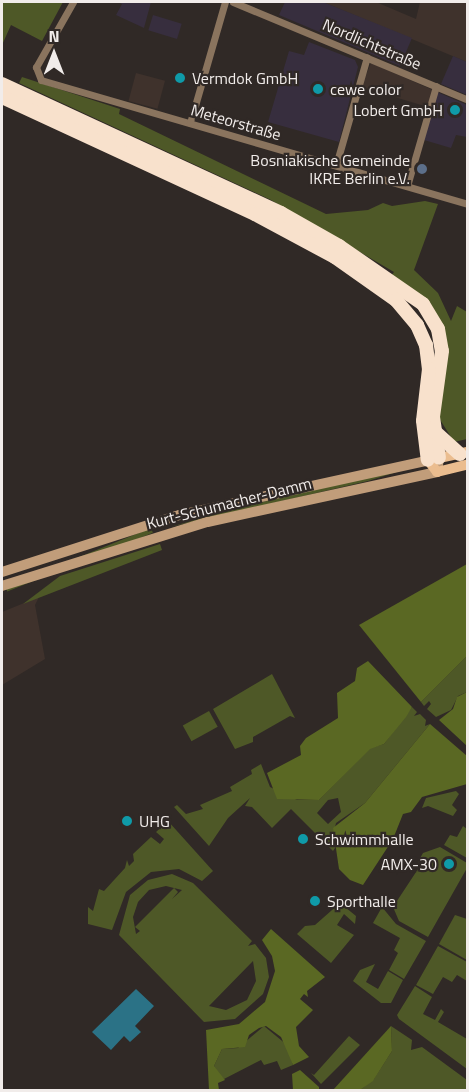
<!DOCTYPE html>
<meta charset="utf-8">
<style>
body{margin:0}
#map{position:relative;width:469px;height:1092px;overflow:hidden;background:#302926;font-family:"Titillium Web",sans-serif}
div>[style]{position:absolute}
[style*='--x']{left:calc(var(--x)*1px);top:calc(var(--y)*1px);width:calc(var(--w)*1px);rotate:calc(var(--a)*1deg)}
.built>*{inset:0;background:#3f322c;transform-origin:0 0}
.industrial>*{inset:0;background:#372e3e;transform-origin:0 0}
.green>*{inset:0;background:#4e5827;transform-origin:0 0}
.forest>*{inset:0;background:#5a6823}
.water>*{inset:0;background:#2b7286}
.minor>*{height:7px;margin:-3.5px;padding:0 3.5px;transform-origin:3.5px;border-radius:3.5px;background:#8a745e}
.secondary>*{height:10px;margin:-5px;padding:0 5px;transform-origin:5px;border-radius:5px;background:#c19d7a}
.primary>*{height:10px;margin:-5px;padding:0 5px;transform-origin:5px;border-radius:5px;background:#ebbd8f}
.motorway>*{height:14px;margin:-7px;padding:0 7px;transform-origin:7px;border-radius:7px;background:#f8e1cc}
.dots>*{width:16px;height:16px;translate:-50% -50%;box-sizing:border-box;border:3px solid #302926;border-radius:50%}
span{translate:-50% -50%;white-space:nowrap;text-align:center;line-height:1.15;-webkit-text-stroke:4.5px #302926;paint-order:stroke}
.street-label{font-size:16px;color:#f1ecea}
.poi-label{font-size:16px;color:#f1ecea}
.left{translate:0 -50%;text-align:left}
.right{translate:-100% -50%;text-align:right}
.frame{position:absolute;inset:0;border:3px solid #f1ecea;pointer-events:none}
.north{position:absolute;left:24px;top:24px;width:60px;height:60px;-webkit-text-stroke:4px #302926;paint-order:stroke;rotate:0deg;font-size:16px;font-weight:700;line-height:24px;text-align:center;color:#f1ecea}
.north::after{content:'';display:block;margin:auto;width:21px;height:27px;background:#f1ecea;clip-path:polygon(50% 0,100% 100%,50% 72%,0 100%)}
</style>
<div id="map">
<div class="built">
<div style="clip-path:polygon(323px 2px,376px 2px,416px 19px,420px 2px,467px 2px,467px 62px)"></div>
<div style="clip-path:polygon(371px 63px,433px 90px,428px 107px,361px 87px)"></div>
<div style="left:136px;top:73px;width:30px;height:29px;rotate:15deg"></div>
<div style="clip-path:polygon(39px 597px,35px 605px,45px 659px,2px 685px,2px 612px)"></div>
</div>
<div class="industrial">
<div style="clip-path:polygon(118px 2px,151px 2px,144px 28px,116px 15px,122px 4px)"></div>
<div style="clip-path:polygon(285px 2px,323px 2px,412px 38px,400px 66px,279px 15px)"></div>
<div style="left:153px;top:15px;width:30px;height:16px;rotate:17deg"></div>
<div style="clip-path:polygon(309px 42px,355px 60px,358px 67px,339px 142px,268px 122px,289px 51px,304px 55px)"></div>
<div style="clip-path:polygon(453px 56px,467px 62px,467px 95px,441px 84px)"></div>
<div style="clip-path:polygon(437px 92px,467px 105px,467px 137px,456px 135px,451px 148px,424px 140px)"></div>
</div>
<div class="green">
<div style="clip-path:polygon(2px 2px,63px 2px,42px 41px,11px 25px,2px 45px)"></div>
<div style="clip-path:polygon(22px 77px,120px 109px,119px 114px,326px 214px,368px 210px,383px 203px,392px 206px,425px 201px,438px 204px,414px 270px,438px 293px,451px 321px,457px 306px,467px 312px,467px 439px,454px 442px,439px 418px,445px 340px,391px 276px,394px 272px,271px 200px,19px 83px)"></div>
<div style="clip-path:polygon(416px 466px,368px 481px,170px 527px,245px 506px)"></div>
<div style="left:151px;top:528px;width:5px;height:157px;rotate:68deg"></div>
<div style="clip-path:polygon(160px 544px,162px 550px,23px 604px,60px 576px)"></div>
<div style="clip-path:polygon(467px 656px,467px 692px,458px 696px,451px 710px,436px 717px,427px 709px,431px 704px,429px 701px,424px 706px,421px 702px)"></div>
<div style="clip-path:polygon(272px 674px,295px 718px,290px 716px,253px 737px,253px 742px,235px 749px,213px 709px)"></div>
<div style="clip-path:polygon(evenodd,412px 707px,417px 712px,414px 716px,420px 714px,426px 720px,425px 726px,430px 724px,365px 803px,336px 823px,333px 836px,337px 845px,333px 851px,291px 809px,272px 828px,252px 807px,245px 806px,250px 798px,228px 818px,209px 846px,174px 807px,177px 805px,186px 814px,203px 809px,200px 805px,232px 791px,230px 787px,252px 774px,251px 770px,261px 764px,270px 787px,297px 800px,319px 800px,370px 748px,384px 744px,412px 707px,338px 798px,341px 812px,328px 824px,317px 813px,328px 800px,338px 798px)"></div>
<div style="left:209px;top:711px;width:18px;height:30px;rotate:61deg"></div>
<div style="clip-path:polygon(456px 791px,459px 794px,452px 805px,457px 810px,453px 816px,428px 806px,422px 808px,426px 798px)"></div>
<div style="clip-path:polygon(168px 821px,213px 871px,202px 881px,179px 869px,151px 872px,126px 892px,112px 930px,88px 924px,88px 907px,93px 911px,99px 889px,104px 891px,125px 868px,127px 860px,129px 866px,134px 861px,133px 854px,151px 837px,160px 844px,164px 839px,156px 832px)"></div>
<div style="clip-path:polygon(463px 826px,467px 829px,467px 858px,444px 845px,450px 835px,457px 837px)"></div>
<div style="clip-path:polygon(440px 847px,467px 863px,467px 868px,428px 937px,399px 921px,393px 907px,420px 866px,418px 862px,423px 853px)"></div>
<div style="clip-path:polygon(evenodd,172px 874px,193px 883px,252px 941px,248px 946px,255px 944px,266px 958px,269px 977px,263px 994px,235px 1019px,204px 1022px,119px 935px,130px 895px,148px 880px,172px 874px,166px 886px,182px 890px,172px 899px,178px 892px,174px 888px,135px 927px,140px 931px,136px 934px,133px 917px,138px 902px,149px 890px,166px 886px,172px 874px,253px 961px,256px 981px,247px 1000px,226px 1010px,209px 1006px,253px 961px)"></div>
<div style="clip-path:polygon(340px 903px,356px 916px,355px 924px,344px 914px,337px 925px,354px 935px,331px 963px,297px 934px,305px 926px,315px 925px)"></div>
<div style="clip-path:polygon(382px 907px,396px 924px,426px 941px,404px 979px,389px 970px,398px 953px,394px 950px,400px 938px,373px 923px)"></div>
<div style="clip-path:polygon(455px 915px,467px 919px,467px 960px,439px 944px)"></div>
<div style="clip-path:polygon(438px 946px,467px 962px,467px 981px,457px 975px,452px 982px,443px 977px,433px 994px,416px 985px)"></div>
<div style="clip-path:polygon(375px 964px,366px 982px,378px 989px,388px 971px,403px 980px,391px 1003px,381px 1003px,353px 981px,360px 970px)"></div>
<div style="clip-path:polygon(415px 986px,432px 997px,423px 1014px,435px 1020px,441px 1009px,444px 1012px,438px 1022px,467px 1039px,467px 1069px,399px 1019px,397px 1015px)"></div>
<div style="clip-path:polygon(264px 1026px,287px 1045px,293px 1065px,281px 1070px,277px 1061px,264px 1065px,261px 1060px,224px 1079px,217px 1073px,214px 1066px,222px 1049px,238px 1048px)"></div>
<div style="clip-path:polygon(391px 1026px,412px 1040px,411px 1050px,422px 1047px,467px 1080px,467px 1090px,360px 1090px,374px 1079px,392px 1051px)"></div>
<div style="clip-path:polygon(349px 1036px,360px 1045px,321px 1084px,311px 1073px,314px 1075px)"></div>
</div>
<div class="forest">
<div style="clip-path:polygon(467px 564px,467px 656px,421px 702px,359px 625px)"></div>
<div style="clip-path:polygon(368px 661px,412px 707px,406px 717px,384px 744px,370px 749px,319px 800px,277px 799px,267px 773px,301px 755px,300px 746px,306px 738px,338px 718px,337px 693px,355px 681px,357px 668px)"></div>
<div style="clip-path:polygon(467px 692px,467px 746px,439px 720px,453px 709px,457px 697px)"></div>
<div style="clip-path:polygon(430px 724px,467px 756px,467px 784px,422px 797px,411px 812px,403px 814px,393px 839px,363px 885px,350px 880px,339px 869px,333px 828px,365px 803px)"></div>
<div style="clip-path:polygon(271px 929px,325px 977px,307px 991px,308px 997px,304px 994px,300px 999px,313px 1010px,296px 1027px,299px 1046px,309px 1057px,293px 1065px,281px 1037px,266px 1026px,259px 1028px,249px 1035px,245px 1047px,222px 1049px,214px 1066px,225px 1080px,218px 1083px,219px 1090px,209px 1090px,206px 1030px,239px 1024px,265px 1002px,275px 971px,272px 956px,262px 940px)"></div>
<div style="clip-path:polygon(391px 1026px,392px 1051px,373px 1081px,360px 1090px,333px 1090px)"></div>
<div style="clip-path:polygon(300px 1070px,319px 1087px,319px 1089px,293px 1090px,292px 1074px)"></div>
</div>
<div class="water">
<div style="clip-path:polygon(136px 989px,154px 1006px,135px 1026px,141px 1032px,130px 1042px,124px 1036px,111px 1050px,92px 1032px)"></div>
</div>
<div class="minor">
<div style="--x:73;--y:2;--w:75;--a:119.6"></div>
<div style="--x:36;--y:67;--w:14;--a:69"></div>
<div style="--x:41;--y:80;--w:445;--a:16.2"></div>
<div style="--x:233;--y:2;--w:255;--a:22.6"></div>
<div style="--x:190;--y:123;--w:126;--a:-73.9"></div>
<div style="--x:336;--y:165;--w:112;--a:-74"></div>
<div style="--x:407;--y:186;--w:104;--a:-73.8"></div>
</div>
<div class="secondary">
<div style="--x:2;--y:572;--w:187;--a:-17.8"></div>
<div style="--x:180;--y:515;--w:265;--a:-12.4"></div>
<div style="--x:439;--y:458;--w:14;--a:98"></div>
<div style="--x:437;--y:472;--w:235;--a:167.7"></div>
<div style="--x:207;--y:522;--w:215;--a:162.7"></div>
</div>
<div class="primary">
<div style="--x:439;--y:458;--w:30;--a:-12"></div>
<div style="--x:428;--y:460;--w:15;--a:53"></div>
<div style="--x:437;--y:472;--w:32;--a:-14"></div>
</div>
<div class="motorway">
<div style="--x:2;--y:84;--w:307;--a:24.8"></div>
<div style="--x:281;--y:213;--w:67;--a:29.6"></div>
<div style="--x:339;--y:246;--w:102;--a:34.6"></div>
<div style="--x:423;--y:304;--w:29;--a:59"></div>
<div style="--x:438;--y:329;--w:22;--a:80"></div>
<div style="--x:442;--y:351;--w:67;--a:97.8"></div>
<div style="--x:433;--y:417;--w:41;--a:81.7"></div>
<div style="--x:2;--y:97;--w:279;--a:24.8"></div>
<div style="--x:255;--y:214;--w:91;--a:28.3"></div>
<div style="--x:335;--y:257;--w:75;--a:35.2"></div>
<div style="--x:396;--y:300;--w:33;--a:50"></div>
<div style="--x:417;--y:325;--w:22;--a:66"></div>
<div style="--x:426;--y:345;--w:24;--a:83"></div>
<div style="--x:429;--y:369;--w:52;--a:96.6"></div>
<div style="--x:423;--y:421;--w:39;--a:83"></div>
<div style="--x:433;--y:430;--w:36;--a:42"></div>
</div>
<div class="dots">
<div style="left:180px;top:78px;background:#0f9aa8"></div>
<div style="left:318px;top:89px;background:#0f9aa8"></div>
<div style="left:455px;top:110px;background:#0f9aa8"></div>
<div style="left:422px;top:169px;background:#5c6f8a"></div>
<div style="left:127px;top:821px;background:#0f9aa8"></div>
<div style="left:303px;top:839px;background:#0f9aa8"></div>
<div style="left:449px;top:864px;background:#0f9aa8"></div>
<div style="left:315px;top:901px;background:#0f9aa8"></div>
</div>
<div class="street-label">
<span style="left:372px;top:44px;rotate:23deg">Nordlichtstraße</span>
<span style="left:236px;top:122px;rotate:16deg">Meteorstraße</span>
<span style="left:229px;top:503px;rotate:-14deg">Kurt-Schumacher-Damm</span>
</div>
<div class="poi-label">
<span class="left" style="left:192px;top:78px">Vermdok GmbH</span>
<span class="left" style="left:330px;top:89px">cewe color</span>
<span class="right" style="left:443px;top:110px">Lobert GmbH</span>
<span class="right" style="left:410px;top:169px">Bosniakische Gemeinde<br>IKRE Berlin e.V.</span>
<span class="left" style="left:139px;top:821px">UHG</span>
<span class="left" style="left:315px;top:839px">Schwimmhalle</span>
<span class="right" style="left:437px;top:864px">AMX-30</span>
<span class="left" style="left:327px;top:901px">Sporthalle</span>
</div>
<div class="frame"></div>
<div class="north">N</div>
</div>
